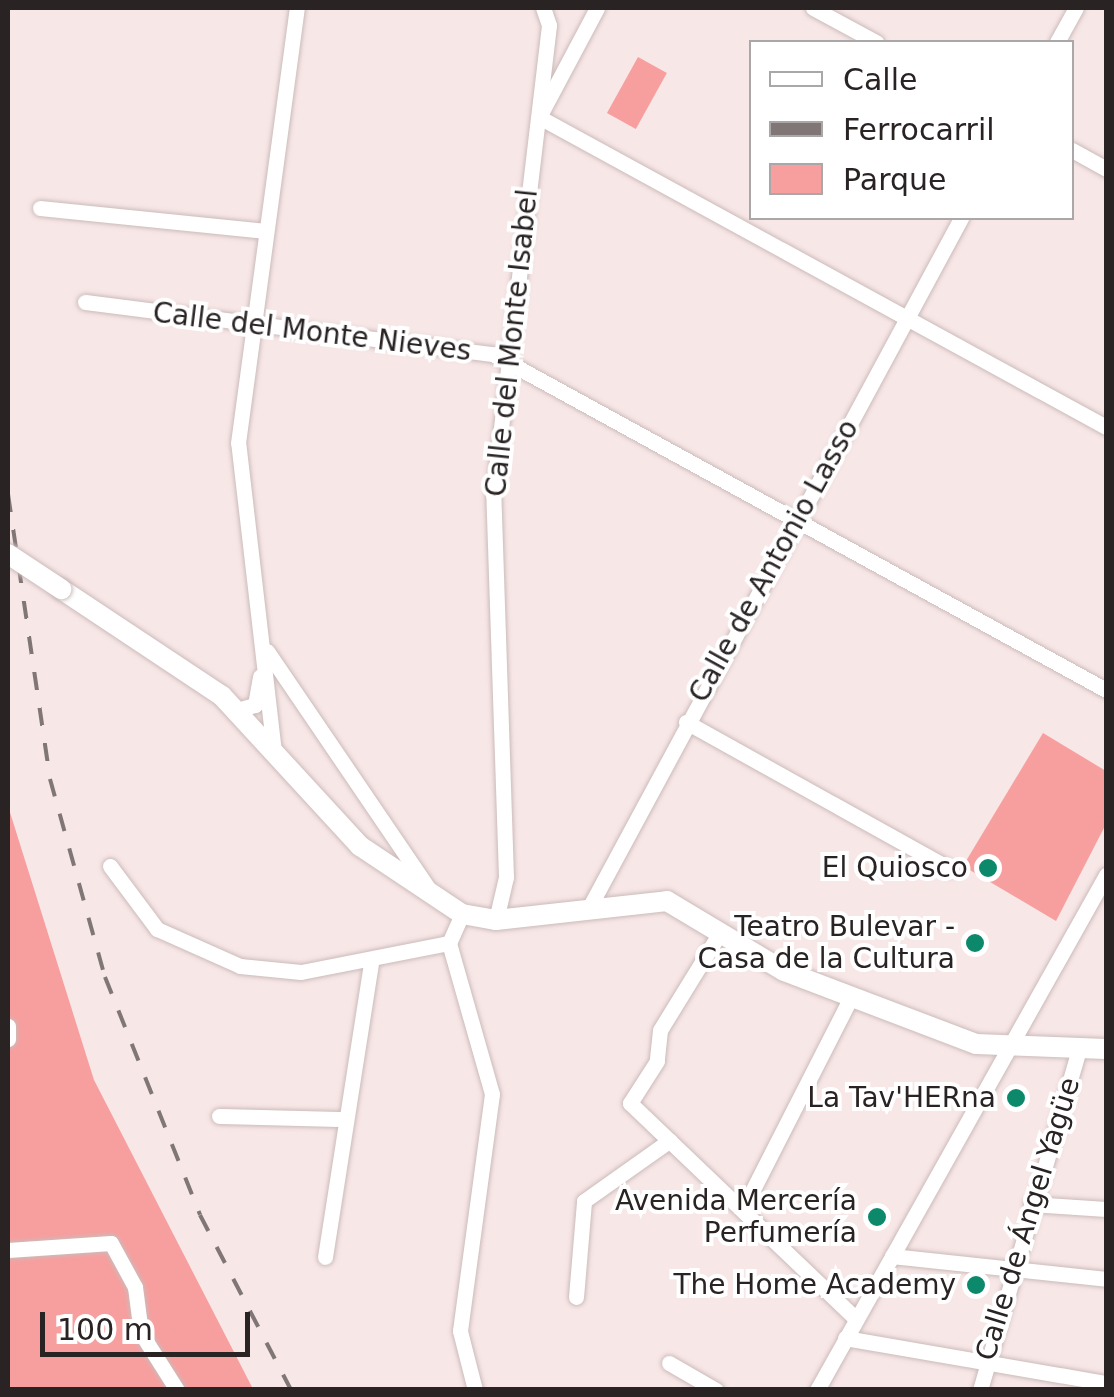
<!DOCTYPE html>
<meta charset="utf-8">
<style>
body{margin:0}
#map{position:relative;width:1114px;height:1397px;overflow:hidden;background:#f8e7e7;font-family:"DejaVu Sans",sans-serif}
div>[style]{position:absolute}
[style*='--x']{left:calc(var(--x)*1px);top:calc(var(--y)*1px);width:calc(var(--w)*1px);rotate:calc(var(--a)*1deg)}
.green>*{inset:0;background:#f79f9e;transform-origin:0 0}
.roads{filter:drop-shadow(0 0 2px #cbbbba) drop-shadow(0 0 2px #cbbbba)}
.minor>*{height:15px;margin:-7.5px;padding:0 7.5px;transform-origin:7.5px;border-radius:7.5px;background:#fff}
.secondary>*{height:20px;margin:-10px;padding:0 10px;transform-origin:10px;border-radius:10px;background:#fff}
.rail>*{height:4px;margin-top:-2px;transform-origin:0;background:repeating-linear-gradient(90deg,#817676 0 18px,transparent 0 36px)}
.bridges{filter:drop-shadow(0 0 2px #cbbbba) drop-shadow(0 0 2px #cbbbba)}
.secondary-bridge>*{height:20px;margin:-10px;padding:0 10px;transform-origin:10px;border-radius:10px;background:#fff}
.dots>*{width:28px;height:28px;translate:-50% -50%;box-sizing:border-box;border:5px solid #fff;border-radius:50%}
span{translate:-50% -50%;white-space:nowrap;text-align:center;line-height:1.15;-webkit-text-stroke:8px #fff;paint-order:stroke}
.street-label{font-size:28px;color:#292323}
.poi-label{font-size:28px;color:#292323}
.right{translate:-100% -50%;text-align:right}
.frame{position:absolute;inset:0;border:10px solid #292323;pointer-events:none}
.legend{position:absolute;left:749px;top:40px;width:325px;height:180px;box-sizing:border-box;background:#fff;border:2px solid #a9a7a7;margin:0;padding:12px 18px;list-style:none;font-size:30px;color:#292323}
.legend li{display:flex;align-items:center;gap:20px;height:50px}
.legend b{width:50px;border:2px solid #a9a7a7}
.scale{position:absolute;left:40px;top:1312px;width:210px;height:45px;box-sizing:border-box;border:5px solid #292323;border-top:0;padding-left:12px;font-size:30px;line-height:35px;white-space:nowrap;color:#292323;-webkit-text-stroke:8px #fff;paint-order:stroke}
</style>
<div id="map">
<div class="green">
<div style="left:638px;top:57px;width:33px;height:64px;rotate:29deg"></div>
<div style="clip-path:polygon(1043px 733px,1106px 771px,1106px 824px,1056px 921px,963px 866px)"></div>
<div style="clip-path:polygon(8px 806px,94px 1080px,253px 1389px,8px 1389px)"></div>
</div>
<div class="roads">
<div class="minor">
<div style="--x:597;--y:8;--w:123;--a:118"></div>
<div style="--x:539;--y:117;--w:646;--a:28.67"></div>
<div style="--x:813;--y:8;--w:72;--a:28.4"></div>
<div style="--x:1057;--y:42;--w:39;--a:-61"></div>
<div style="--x:1072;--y:150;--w:39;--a:29"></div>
<div style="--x:40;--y:208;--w:227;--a:5.8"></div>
<div style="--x:85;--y:302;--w:411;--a:7.3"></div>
<div style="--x:493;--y:354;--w:699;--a:28.73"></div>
<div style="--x:267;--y:651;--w:292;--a:55.8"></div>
<div style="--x:237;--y:710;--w:19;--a:-16"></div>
<div style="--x:255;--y:705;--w:29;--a:-80"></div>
<div style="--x:686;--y:722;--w:302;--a:29.1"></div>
<div style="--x:274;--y:752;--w:311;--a:-96.6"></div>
<div style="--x:238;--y:443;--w:439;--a:-82.3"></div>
<div style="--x:110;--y:866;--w:79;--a:53.3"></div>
<div style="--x:157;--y:929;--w:91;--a:24"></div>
<div style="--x:240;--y:966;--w:61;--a:5.6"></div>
<div style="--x:301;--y:972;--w:151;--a:-11.1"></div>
<div style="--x:590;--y:906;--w:782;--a:-61.66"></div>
<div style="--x:462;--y:914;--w:32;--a:114"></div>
<div style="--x:449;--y:943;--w:157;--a:74.1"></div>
<div style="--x:492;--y:1094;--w:239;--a:97.7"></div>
<div style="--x:460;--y:1331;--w:61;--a:75.7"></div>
<div style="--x:496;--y:920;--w:44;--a:-76.9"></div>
<div style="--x:506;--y:877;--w:382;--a:-91.9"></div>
<div style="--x:493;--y:495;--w:473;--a:-83.2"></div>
<div style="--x:549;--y:25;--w:18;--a:-109"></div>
<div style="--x:721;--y:931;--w:116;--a:121.6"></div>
<div style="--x:660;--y:1030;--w:31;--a:96"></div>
<div style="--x:657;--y:1061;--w:50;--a:122.7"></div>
<div style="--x:630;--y:1103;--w:313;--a:43.7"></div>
<div style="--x:8;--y:1026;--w:13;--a:90"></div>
<div style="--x:219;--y:1116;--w:122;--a:1.4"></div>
<div style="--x:1031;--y:1204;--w:75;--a:3.8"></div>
<div style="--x:743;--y:1209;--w:236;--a:-63"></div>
<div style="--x:8;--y:1250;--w:103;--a:-3.9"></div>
<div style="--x:111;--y:1243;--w:50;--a:61.4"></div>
<div style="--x:135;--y:1287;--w:46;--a:82.6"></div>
<div style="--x:141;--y:1333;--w:67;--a:57.7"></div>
<div style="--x:892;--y:1256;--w:215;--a:6.1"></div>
<div style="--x:325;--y:1257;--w:299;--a:-81.1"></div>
<div style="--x:576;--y:1297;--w:96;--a:-85.2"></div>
<div style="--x:584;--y:1201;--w:105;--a:-35.3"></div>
<div style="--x:845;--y:1338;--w:265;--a:9.8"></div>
<div style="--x:669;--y:1363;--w:54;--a:29.9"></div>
<div style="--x:817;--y:1390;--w:591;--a:-60.7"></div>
<div style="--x:980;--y:1390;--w:355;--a:-73.8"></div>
</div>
<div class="secondary">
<div style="--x:61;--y:589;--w:193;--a:33.6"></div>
<div style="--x:222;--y:696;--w:204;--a:47.4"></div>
<div style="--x:360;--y:846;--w:123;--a:33.7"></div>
<div style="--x:462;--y:914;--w:35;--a:10"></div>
<div style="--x:496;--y:920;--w:172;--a:-6.3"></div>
<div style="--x:667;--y:901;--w:136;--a:30.9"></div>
<div style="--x:784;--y:971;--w:205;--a:20.8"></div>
<div style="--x:976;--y:1044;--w:130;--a:2.2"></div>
</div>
</div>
<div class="rail">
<div style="--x:8;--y:494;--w:288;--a:81.6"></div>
<div style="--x:50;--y:779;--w:205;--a:74.5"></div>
<div style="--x:105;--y:977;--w:256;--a:68.2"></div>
<div style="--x:200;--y:1215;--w:197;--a:62.5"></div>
</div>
<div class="bridges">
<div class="secondary-bridge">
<div style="--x:8;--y:554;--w:64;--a:33.4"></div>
</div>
</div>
<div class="dots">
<div style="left:988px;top:868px;background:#0c896b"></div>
<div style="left:975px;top:943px;background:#0c896b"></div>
<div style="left:1016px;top:1098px;background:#0c896b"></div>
<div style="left:877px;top:1217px;background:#0c896b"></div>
<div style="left:976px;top:1285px;background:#0c896b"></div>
</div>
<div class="street-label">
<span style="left:312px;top:332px;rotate:7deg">Calle del Monte Nieves</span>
<span style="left:512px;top:343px;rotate:-84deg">Calle del Monte Isabel</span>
<span style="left:774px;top:561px;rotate:-61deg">Calle de Antonio Lasso</span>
<span style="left:1028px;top:1219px;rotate:-73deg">Calle de Ángel Yagüe</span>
</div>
<div class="poi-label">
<span class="right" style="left:968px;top:868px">El Quiosco</span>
<span class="right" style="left:955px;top:943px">Teatro Bulevar -<br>Casa de la Cultura</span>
<span class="right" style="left:996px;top:1098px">La Tav'HERna</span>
<span class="right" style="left:857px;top:1217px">Avenida Mercería<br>Perfumería</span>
<span class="right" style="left:956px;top:1285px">The Home Academy</span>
</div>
<div class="frame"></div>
<ul class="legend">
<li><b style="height:12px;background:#fff"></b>Calle</li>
<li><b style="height:12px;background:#817676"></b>Ferrocarril</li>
<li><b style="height:28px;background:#f79f9e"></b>Parque</li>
</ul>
<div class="scale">100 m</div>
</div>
